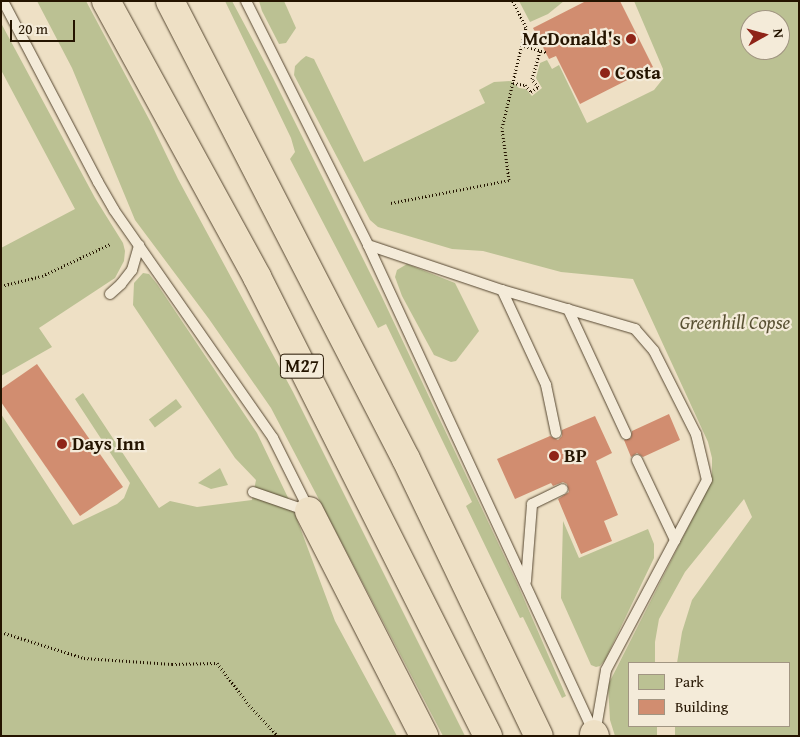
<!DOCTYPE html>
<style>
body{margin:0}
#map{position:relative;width:800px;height:737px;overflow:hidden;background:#eee0c5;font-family:"Gentium Book Plus",serif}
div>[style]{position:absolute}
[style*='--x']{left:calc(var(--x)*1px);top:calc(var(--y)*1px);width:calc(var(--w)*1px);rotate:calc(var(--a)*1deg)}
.green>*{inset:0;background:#bbc193;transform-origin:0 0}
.building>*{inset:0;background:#d18d70}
.path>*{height:3px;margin-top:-1.5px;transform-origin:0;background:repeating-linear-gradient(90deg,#241400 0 1px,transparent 0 3.5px)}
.roads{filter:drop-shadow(0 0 1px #564731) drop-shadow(0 0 1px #564731)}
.lane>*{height:10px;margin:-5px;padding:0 5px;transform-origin:5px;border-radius:5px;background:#f4ebd9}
.highway>*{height:28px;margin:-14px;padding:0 14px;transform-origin:14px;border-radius:14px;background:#eee0c5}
.dots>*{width:14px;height:14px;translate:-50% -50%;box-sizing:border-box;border:2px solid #f4ebd9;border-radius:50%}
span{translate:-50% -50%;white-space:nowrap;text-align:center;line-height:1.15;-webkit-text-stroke:4.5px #f4ebd9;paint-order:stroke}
.shield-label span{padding:1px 4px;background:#f4ebd9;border:1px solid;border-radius:4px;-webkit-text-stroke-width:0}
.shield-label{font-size:18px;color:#241400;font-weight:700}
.poi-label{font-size:19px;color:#241400;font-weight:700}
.right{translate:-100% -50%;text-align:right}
.left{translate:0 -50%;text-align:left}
.park-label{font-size:19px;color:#595133;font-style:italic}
.frame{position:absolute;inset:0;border:2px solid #241400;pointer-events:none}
.legend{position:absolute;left:628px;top:662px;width:162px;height:65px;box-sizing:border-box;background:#f4ebd9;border:1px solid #a19582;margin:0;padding:6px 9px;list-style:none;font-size:15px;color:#241400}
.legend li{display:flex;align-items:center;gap:10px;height:25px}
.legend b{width:25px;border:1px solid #a19582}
.north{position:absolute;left:740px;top:10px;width:50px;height:50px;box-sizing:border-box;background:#f4ebd9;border:1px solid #a19582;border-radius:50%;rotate:83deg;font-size:14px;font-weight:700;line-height:20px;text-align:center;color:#241400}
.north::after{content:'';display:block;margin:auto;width:18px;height:22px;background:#8f2418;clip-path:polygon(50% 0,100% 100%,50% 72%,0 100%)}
.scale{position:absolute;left:10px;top:20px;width:65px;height:22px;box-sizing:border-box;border:2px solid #241400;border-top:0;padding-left:6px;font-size:15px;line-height:18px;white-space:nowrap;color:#241400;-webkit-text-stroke:4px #f4ebd9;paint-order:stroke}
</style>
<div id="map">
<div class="green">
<div style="clip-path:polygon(37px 1px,86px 1px,150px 121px,178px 179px,293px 392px,465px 736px,443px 736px,271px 408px,209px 319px,135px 220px,72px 68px)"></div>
<div style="clip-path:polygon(225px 1px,232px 1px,273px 78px,381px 295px,517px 583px,566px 696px,562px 698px,523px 617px,520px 618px,466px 506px,472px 502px,386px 324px,378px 328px,290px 159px,295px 152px,291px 138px)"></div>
<div style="clip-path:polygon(259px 1px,284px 1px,296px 28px,286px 43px,279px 44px,262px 11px)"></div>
<div style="clip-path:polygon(519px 1px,564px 1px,548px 14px,530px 22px)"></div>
<div style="clip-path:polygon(evenodd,634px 1px,799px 1px,799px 736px,675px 736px,675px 726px,789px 726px,789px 663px,677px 663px,682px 632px,692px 600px,752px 517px,744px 499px,685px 572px,659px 619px,655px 642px,655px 663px,629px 663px,629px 726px,657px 726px,657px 736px,615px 736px,610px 720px,608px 685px,708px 488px,712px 473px,712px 458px,708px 442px,633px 279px,561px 272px,483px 251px,452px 249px,378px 227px,370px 220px,294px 75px,295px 66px,301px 60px,306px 56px,314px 59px,364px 162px,485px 103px,479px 90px,494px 82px,511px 81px,519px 88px,526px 89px,532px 96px,542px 88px,536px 78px,540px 63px,547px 60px,552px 69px,559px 65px,587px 123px,654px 90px,662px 80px,663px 69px,634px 1px,750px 20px,780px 20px,780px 50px,750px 50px,750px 20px)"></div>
<div style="clip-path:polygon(1px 23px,95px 198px,123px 243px,125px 251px,124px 261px,115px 278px,39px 328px,52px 347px,1px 376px,1px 248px,75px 209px,1px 70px)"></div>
<div style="clip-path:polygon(407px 264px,455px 283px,479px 331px,456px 361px,451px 362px,434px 355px,402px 296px,395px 277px,397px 270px)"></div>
<div style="clip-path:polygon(143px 273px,149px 274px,157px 284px,257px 433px,292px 506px,335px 621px,397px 736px,1px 736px,1px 414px,73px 525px,117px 504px,124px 498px,130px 483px,75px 399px,83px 393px,159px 508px,170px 501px,197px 507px,252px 500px,256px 480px,235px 458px,133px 305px,134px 283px)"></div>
<div style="left:176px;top:399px;width:10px;height:34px;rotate:53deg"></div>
<div style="clip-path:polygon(220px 468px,228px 485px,211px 489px,198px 483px)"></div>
<div style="clip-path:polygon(563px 521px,579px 558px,648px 529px,654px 544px,654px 558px,605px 660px,600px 666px,596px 667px,591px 665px,561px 598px)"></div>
</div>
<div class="building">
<div style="clip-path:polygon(586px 1px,620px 1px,653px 67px,580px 104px,556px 56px,549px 59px,533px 28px)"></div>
<div style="clip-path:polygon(37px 364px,123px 487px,80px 516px,1px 402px,1px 389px)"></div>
<div style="clip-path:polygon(669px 414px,680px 440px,643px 457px,637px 453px,631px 457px,624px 440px,631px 438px,632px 431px)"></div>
<div style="clip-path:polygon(595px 416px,612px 453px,596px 461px,618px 515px,604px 521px,612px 541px,581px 554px,558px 499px,569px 492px,567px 484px,563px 482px,553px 486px,551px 483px,515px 499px,497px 459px,550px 436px,558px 440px,562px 436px,562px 430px)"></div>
</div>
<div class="path">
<div style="--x:521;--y:45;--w:26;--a:16"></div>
<div style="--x:513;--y:83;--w:12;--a:9"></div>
<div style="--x:525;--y:85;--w:9;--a:49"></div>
<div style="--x:531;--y:92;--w:9;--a:-36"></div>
<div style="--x:538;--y:87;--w:10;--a:-127"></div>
<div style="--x:532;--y:79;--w:29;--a:-74"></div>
<div style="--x:391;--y:203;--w:120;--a:-11"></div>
<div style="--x:509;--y:180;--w:52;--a:-97.7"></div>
<div style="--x:502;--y:128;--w:104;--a:-76.6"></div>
<div style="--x:526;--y:27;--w:29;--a:-117"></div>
<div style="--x:1;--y:286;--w:42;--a:-13.7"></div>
<div style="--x:42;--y:276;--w:75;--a:-25.2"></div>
<div style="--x:1;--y:632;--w:87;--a:17.4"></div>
<div style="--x:84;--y:658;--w:88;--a:3.9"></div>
<div style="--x:172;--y:664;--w:45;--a:-1.3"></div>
<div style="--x:217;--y:663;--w:53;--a:52.7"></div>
<div style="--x:249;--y:705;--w:42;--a:46.9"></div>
</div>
<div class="roads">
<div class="lane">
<div style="--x:3;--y:1;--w:204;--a:62.3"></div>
<div style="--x:98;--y:182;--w:32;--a:60"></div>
<div style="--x:114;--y:210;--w:278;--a:55.1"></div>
<div style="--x:273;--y:438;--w:80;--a:63.4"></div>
<div style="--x:246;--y:1;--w:273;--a:63.4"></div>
<div style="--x:368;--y:245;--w:538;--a:65.15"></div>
<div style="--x:368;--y:245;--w:141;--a:18.6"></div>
<div style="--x:502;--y:290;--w:139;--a:16.3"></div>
<div style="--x:635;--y:329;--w:29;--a:49"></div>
<div style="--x:654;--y:351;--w:93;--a:63.2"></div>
<div style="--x:696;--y:434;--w:47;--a:76.6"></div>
<div style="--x:707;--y:480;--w:215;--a:118"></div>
<div style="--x:606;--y:670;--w:65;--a:99.8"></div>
<div style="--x:502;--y:290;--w:105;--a:65.1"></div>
<div style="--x:546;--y:385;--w:49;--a:78.2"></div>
<div style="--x:110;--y:294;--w:15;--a:-42"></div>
<div style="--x:121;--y:284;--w:18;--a:-52"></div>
<div style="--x:132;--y:270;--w:26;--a:-74"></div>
<div style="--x:568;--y:309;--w:138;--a:65.1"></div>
<div style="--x:637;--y:460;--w:89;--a:64.6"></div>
<div style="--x:253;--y:492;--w:58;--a:19.1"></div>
<div style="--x:526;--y:581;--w:77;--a:-85.5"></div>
<div style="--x:532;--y:504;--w:34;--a:-26"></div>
</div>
<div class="highway">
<div style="--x:106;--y:1;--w:315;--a:61.3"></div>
<div style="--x:257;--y:277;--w:514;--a:63.29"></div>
<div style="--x:170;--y:1;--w:515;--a:62.74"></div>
<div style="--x:406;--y:459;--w:307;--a:64.4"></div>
<div style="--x:309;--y:511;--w:253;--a:62.9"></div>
<div style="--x:594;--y:734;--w:2;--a:63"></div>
</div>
</div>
<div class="dots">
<div style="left:631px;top:39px;background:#8f2418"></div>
<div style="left:605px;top:73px;background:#8f2418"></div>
<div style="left:62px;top:444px;background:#8f2418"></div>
<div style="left:554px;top:456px;background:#8f2418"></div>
</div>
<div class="shield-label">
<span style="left:302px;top:366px">M27</span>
</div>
<div class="poi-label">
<span class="right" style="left:621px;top:39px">McDonald's</span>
<span class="left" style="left:615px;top:73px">Costa</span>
<span class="left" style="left:72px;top:444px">Days Inn</span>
<span class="left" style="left:564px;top:456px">BP</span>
</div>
<div class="park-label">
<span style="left:735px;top:323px">Greenhill Copse</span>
</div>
<div class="frame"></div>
<ul class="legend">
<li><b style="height:14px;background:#bbc193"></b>Park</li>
<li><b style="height:14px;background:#d18d70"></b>Building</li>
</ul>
<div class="north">N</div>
<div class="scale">20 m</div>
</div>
